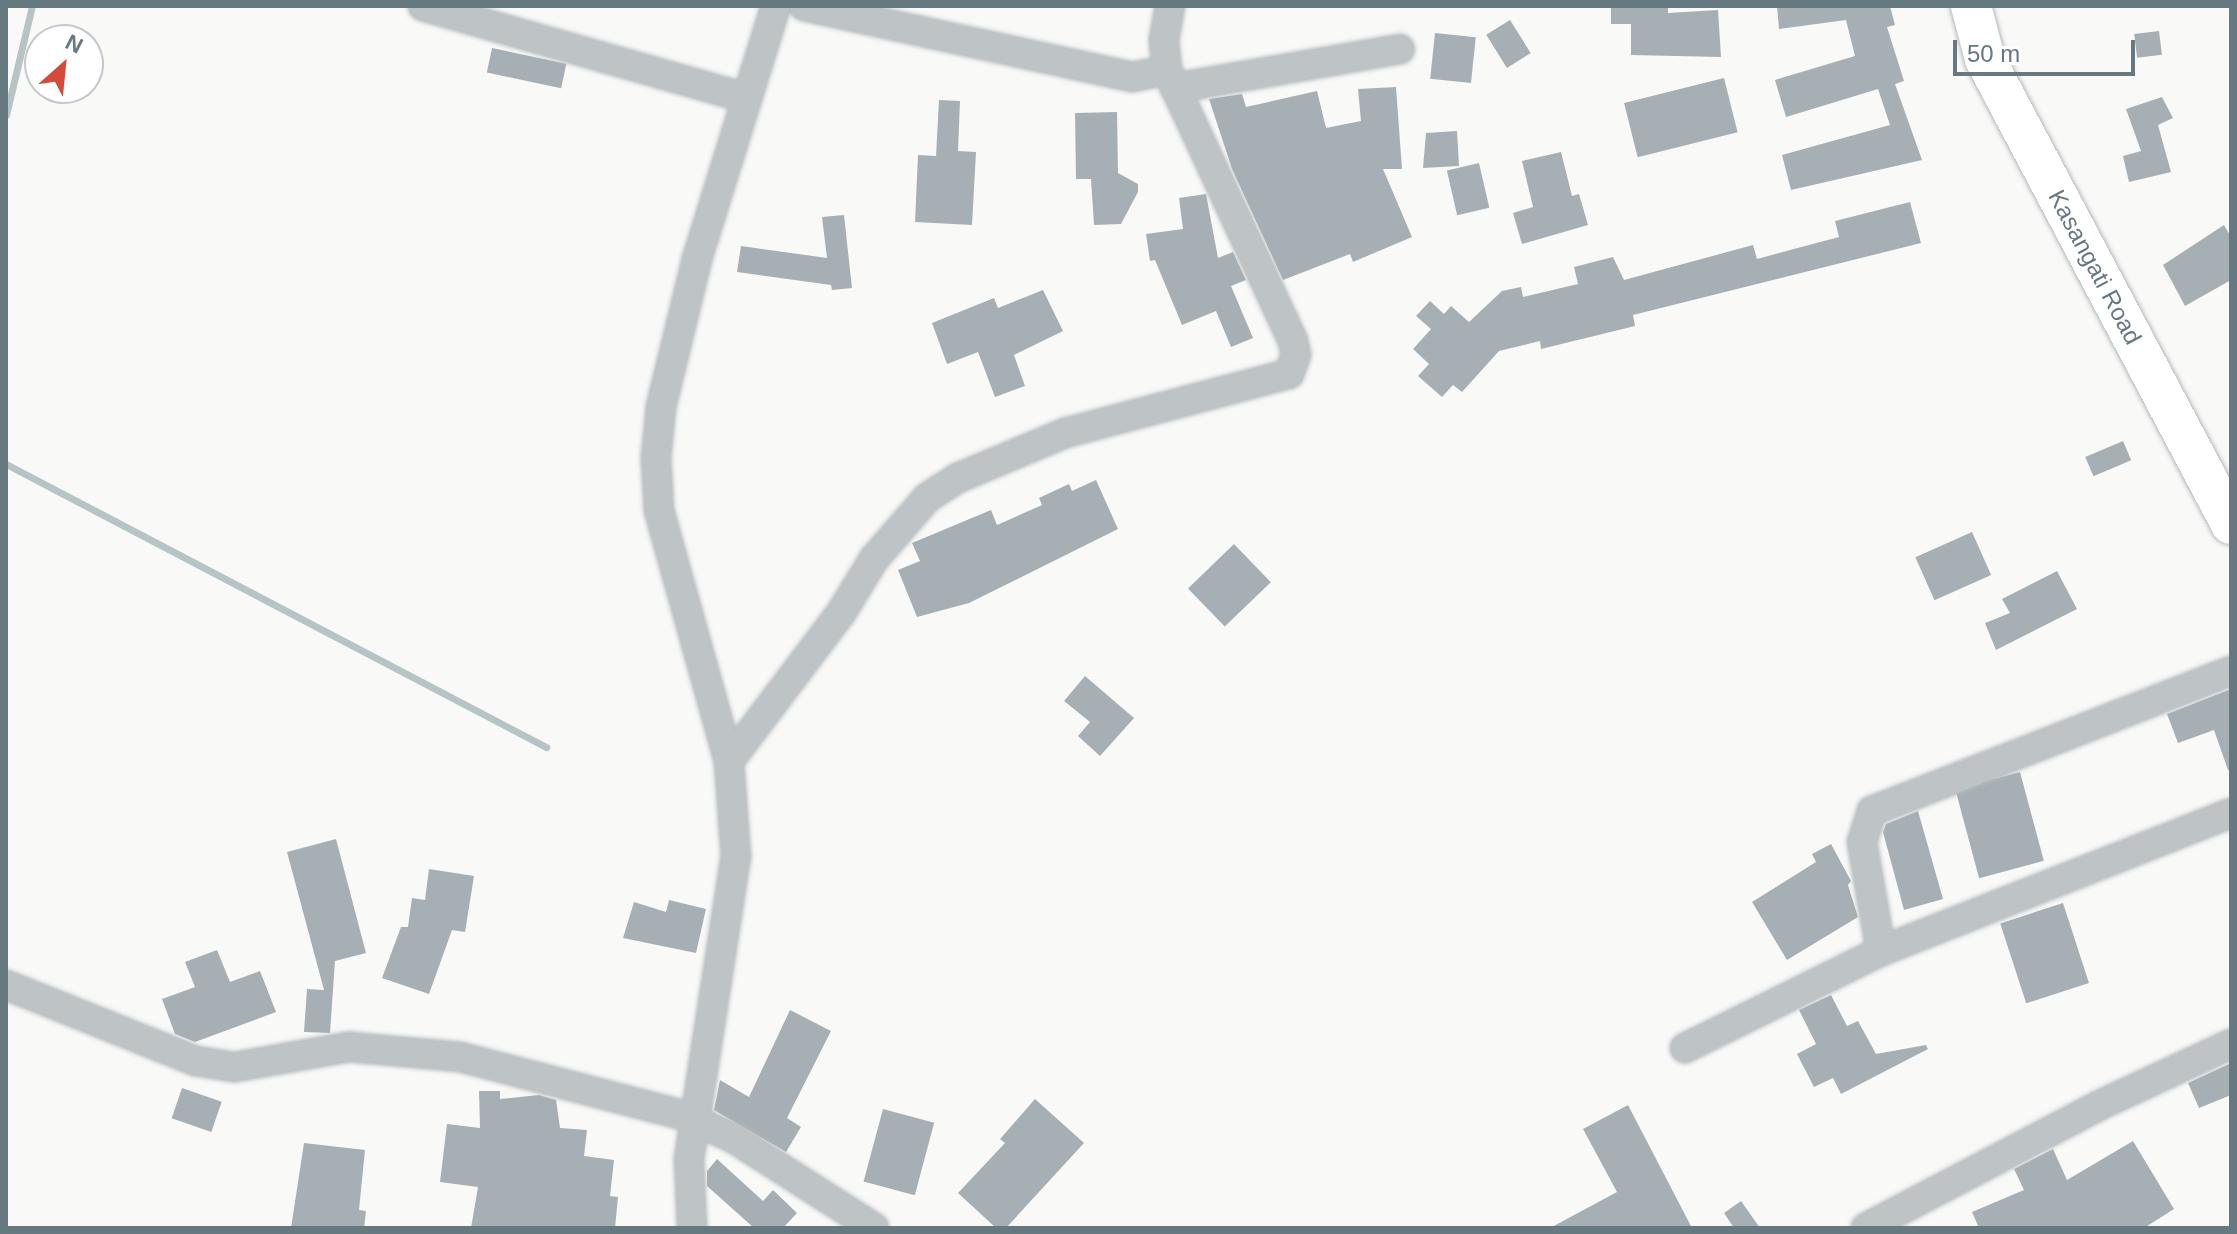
<!DOCTYPE html>
<style>
body{margin:0}
#map{position:relative;width:2237px;height:1234px;overflow:hidden;background:#f9f9f7;font-family:Arial,sans-serif}
div>[style]{position:absolute}
[style*='--x']{left:calc(var(--x)*1px);top:calc(var(--y)*1px);width:calc(var(--w)*1px);rotate:calc(var(--a)*1deg)}
.stream>*{height:7px;margin:-3.5px;padding:0 3.5px;transform-origin:3.5px;border-radius:3.5px;background:#b6c4c6}
.building>*{inset:0;background:#a6b0b4;transform-origin:0 0}
.roads{filter:drop-shadow(0 0 2px #b3babd) drop-shadow(0 0 2px #b3babd)}
.street>*{height:28px;margin:-14px;padding:0 14px;transform-origin:14px;border-radius:14px;background:#bec4c6}
.secondary>*{height:40px;margin:-20px;padding:0 20px;transform-origin:20px;border-radius:20px;background:#fff}
span{translate:-50% -50%;white-space:nowrap;text-align:center;line-height:1.15;-webkit-text-stroke:8px #fff;paint-order:stroke}
.street-label{font-size:24px;color:#667880}
.frame{position:absolute;inset:0;border:8px solid #667880;pointer-events:none}
.north{position:absolute;left:24px;top:24px;width:80px;height:80px;box-sizing:border-box;background:#fff;border:2px solid #c2c9cc;border-radius:50%;rotate:27deg;font-size:22px;font-weight:700;line-height:32px;text-align:center;color:#667880}
.north::after{content:'';display:block;margin:auto;width:28px;height:36px;background:#d54b3b;clip-path:polygon(50% 0,100% 100%,50% 72%,0 100%)}
.scale{position:absolute;left:1953px;top:40px;width:182px;height:36px;box-sizing:border-box;border:4px solid #667880;border-top:0;padding-left:10px;font-size:24px;line-height:28px;white-space:nowrap;color:#667880;-webkit-text-stroke:6px #fff;paint-order:stroke}
</style>
<div id="map">
<div class="stream">
<div style="--x:6;--y:115;--w:112;--a:-76.6"></div>
<div style="--x:6;--y:464;--w:610;--a:27.66"></div>
</div>
<div class="building">
<div style="clip-path:polygon(1611px 6px,1668px 6px,1668px 13px,1718px 10px,1721px 57px,1631px 55px,1631px 24px,1611px 24px)"></div>
<div style="clip-path:polygon(1777px 6px,1890px 6px,1895px 25px,1887px 27px,1904px 81px,1895px 84px,1922px 160px,1791px 190px,1782px 155px,1890px 125px,1878px 89px,1786px 117px,1775px 80px,1855px 56px,1846px 20px,1779px 29px)"></div>
<div style="left:1510px;top:20px;width:39px;height:28px;rotate:58deg"></div>
<div style="left:2159px;top:31px;width:24px;height:25px;rotate:83deg"></div>
<div style="left:1435px;top:33px;width:41px;height:46px;rotate:6deg"></div>
<div style="left:492px;top:48px;width:76px;height:25px;rotate:12deg"></div>
<div style="left:1724px;top:78px;width:56px;height:103px;rotate:76deg"></div>
<div style="clip-path:polygon(1396px 87px,1402px 169px,1383px 169px,1412px 237px,1353px 262px,1350px 254px,1283px 280px,1232px 169px,1209px 99px,1242px 94px,1246px 107px,1317px 91px,1326px 128px,1361px 121px,1358px 89px)"></div>
<div style="clip-path:polygon(2162px 97px,2173px 118px,2158px 125px,2171px 172px,2129px 182px,2123px 156px,2141px 151px,2126px 109px)"></div>
<div style="clip-path:polygon(939px 100px,960px 101px,958px 151px,976px 152px,972px 225px,915px 222px,918px 155px,936px 156px)"></div>
<div style="clip-path:polygon(1117px 112px,1118px 173px,1138px 184px,1138px 192px,1121px 224px,1094px 225px,1091px 179px,1076px 179px,1075px 113px)"></div>
<div style="clip-path:polygon(1457px 131px,1459px 166px,1423px 168px,1426px 133px)"></div>
<div style="clip-path:polygon(1561px 152px,1572px 196px,1579px 194px,1588px 225px,1522px 244px,1513px 213px,1533px 207px,1522px 161px)"></div>
<div style="left:1479px;top:163px;width:46px;height:33px;rotate:77deg"></div>
<div style="clip-path:polygon(1206px 194px,1218px 258px,1233px 252px,1246px 280px,1231px 286px,1253px 338px,1231px 347px,1216px 311px,1182px 325px,1155px 260px,1150px 261px,1146px 234px,1183px 229px,1179px 198px)"></div>
<div style="clip-path:polygon(1910px 202px,1921px 243px,1633px 315px,1635px 326px,1541px 349px,1540px 341px,1499px 351px,1462px 392px,1453px 385px,1442px 397px,1418px 376px,1429px 364px,1413px 349px,1431px 329px,1416px 316px,1430px 301px,1444px 314px,1451px 306px,1469px 322px,1502px 291px,1521px 287px,1523px 297px,1578px 284px,1574px 267px,1613px 257px,1624px 280px,1753px 245px,1757px 259px,1839px 237px,1835px 221px)"></div>
<div style="clip-path:polygon(844px 215px,852px 288px,832px 290px,831px 285px,737px 272px,741px 246px,827px 258px,822px 217px)"></div>
<div style="clip-path:polygon(2224px 225px,2231px 237px,2231px 280px,2185px 306px,2163px 265px)"></div>
<div style="clip-path:polygon(1043px 290px,1063px 331px,1014px 355px,1025px 386px,995px 397px,978px 352px,947px 364px,932px 323px,994px 298px,998px 308px)"></div>
<div style="left:2123px;top:441px;width:21px;height:41px;rotate:67deg"></div>
<div style="clip-path:polygon(1096px 480px,1118px 529px,969px 603px,917px 617px,898px 570px,920px 561px,912px 543px,991px 510px,997px 525px,1042px 505px,1039px 498px,1069px 484px,1072px 491px)"></div>
<div style="left:1972px;top:532px;width:47px;height:62px;rotate:66deg"></div>
<div style="left:1234px;top:544px;width:53px;height:64px;rotate:46deg"></div>
<div style="clip-path:polygon(2057px 571px,2077px 609px,1996px 650px,1985px 623px,2010px 613px,2002px 599px)"></div>
<div style="clip-path:polygon(1085px 676px,1134px 718px,1100px 756px,1078px 736px,1090px 722px,1064px 701px)"></div>
<div style="clip-path:polygon(2231px 689px,2231px 770px,2228px 770px,2214px 730px,2178px 743px,2167px 714px)"></div>
<div style="left:2020px;top:772px;width:92px;height:67px;rotate:75deg"></div>
<div style="clip-path:polygon(1918px 811px,1943px 899px,1904px 910px,1883px 832px,1886px 824px)"></div>
<div style="clip-path:polygon(336px 839px,366px 953px,335px 961px,330px 1033px,304px 1032px,307px 989px,324px 990px,287px 852px)"></div>
<div style="clip-path:polygon(1831px 844px,1851px 881px,1848px 885px,1858px 917px,1787px 960px,1752px 902px,1816px 862px,1812px 854px)"></div>
<div style="clip-path:polygon(429px 869px,474px 876px,465px 932px,452px 930px,429px 994px,382px 978px,401px 927px,408px 927px,412px 898px,425px 900px)"></div>
<div style="clip-path:polygon(669px 900px,706px 909px,696px 953px,623px 938px,634px 902px,666px 912px)"></div>
<div style="left:2063px;top:903px;width:84px;height:66px;rotate:72deg"></div>
<div style="clip-path:polygon(217px 950px,230px 982px,260px 971px,276px 1012px,195px 1042px,175px 1034px,162px 999px,195px 987px,185px 962px)"></div>
<div style="clip-path:polygon(1831px 995px,1847px 1026px,1858px 1021px,1876px 1054px,1926px 1045px,1928px 1049px,1841px 1094px,1833px 1078px,1814px 1087px,1797px 1054px,1816px 1044px,1799px 1010px)"></div>
<div style="clip-path:polygon(790px 1010px,831px 1031px,787px 1118px,801px 1127px,786px 1152px,714px 1110px,720px 1080px,749px 1097px)"></div>
<div style="clip-path:polygon(2231px 1063px,2231px 1095px,2199px 1108px,2188px 1083px)"></div>
<div style="left:182px;top:1088px;width:42px;height:32px;rotate:19deg"></div>
<div style="clip-path:polygon(479px 1091px,500px 1091px,500px 1099px,539px 1095px,556px 1100px,560px 1128px,587px 1130px,584px 1156px,614px 1160px,610px 1196px,618px 1197px,615px 1228px,471px 1228px,478px 1187px,440px 1182px,447px 1124px,480px 1128px)"></div>
<div style="clip-path:polygon(1035px 1099px,1084px 1143px,1006px 1228px,996px 1228px,958px 1193px,1005px 1143px,1000px 1139px)"></div>
<div style="clip-path:polygon(1628px 1105px,1692px 1228px,1550px 1228px,1617px 1192px,1583px 1129px)"></div>
<div style="left:883px;top:1109px;width:53px;height:75px;rotate:15deg"></div>
<div style="clip-path:polygon(2133px 1141px,2174px 1209px,2144px 1228px,1979px 1228px,1972px 1212px,2024px 1190px,2014px 1169px,2053px 1149px,2067px 1180px)"></div>
<div style="clip-path:polygon(304px 1143px,365px 1150px,359px 1210px,366px 1211px,364px 1228px,291px 1228px)"></div>
<div style="clip-path:polygon(717px 1159px,763px 1201px,773px 1190px,797px 1213px,783px 1228px,754px 1228px,707px 1186px,707px 1171px)"></div>
<div style="clip-path:polygon(1741px 1201px,1760px 1228px,1734px 1228px,1724px 1213px)"></div>
</div>
<div class="roads">
<div class="street">
<div style="--x:423;--y:6;--w:337;--a:15.9"></div>
<div style="--x:804;--y:6;--w:336;--a:12.2"></div>
<div style="--x:1132;--y:77;--w:36;--a:-11"></div>
<div style="--x:1175;--y:88;--w:228;--a:-9.8"></div>
<div style="--x:729;--y:761;--w:186;--a:-52.9"></div>
<div style="--x:841;--y:613;--w:63;--a:-58.6"></div>
<div style="--x:874;--y:559;--w:81;--a:-49"></div>
<div style="--x:927;--y:498;--w:37;--a:-33"></div>
<div style="--x:958;--y:478;--w:116;--a:-22.8"></div>
<div style="--x:1065;--y:433;--w:232;--a:-14.8"></div>
<div style="--x:1289;--y:374;--w:20;--a:-70"></div>
<div style="--x:1296;--y:355;--w:14;--a:-102"></div>
<div style="--x:1293;--y:341;--w:299;--a:-114.9"></div>
<div style="--x:1167;--y:70;--w:30;--a:-96"></div>
<div style="--x:1164;--y:40;--w:35;--a:-80"></div>
<div style="--x:1881;--y:951;--w:111;--a:-99.9"></div>
<div style="--x:1862;--y:842;--w:33;--a:-72"></div>
<div style="--x:1872;--y:811;--w:385;--a:-21.3"></div>
<div style="--x:6;--y:985;--w:205;--a:21.8"></div>
<div style="--x:196;--y:1061;--w:39;--a:9"></div>
<div style="--x:235;--y:1067;--w:116;--a:-10"></div>
<div style="--x:349;--y:1047;--w:111;--a:5.1"></div>
<div style="--x:460;--y:1057;--w:234;--a:14.6"></div>
<div style="--x:686;--y:1116;--w:54;--a:25.1"></div>
<div style="--x:735;--y:1139;--w:165;--a:32.6"></div>
<div style="--x:1685;--y:1048;--w:219;--a:-26.3"></div>
<div style="--x:1881;--y:951;--w:376;--a:-21.5"></div>
<div style="--x:692;--y:1228;--w:69;--a:-92.5"></div>
<div style="--x:689;--y:1159;--w:306;--a:-81.2"></div>
<div style="--x:736;--y:857;--w:96;--a:-94.2"></div>
<div style="--x:729;--y:761;--w:260;--a:-105.6"></div>
<div style="--x:659;--y:511;--w:53;--a:-93.2"></div>
<div style="--x:656;--y:458;--w:51;--a:-84.4"></div>
<div style="--x:661;--y:407;--w:152;--a:-76.3"></div>
<div style="--x:697;--y:259;--w:265;--a:-72.7"></div>
<div style="--x:1866;--y:1228;--w:262;--a:-27.7"></div>
<div style="--x:2098;--y:1106;--w:147;--a:-25"></div>
</div>
<div class="secondary">
<div style="--x:1971;--y:6;--w:55;--a:75.2"></div>
<div style="--x:1985;--y:59;--w:526;--a:62.12"></div>
</div>
</div>
<div class="street-label">
<span style="left:2095px;top:267px;rotate:62deg">Kasangati Road</span>
</div>
<div class="frame"></div>
<div class="north">N</div>
<div class="scale">50 m</div>
</div>
